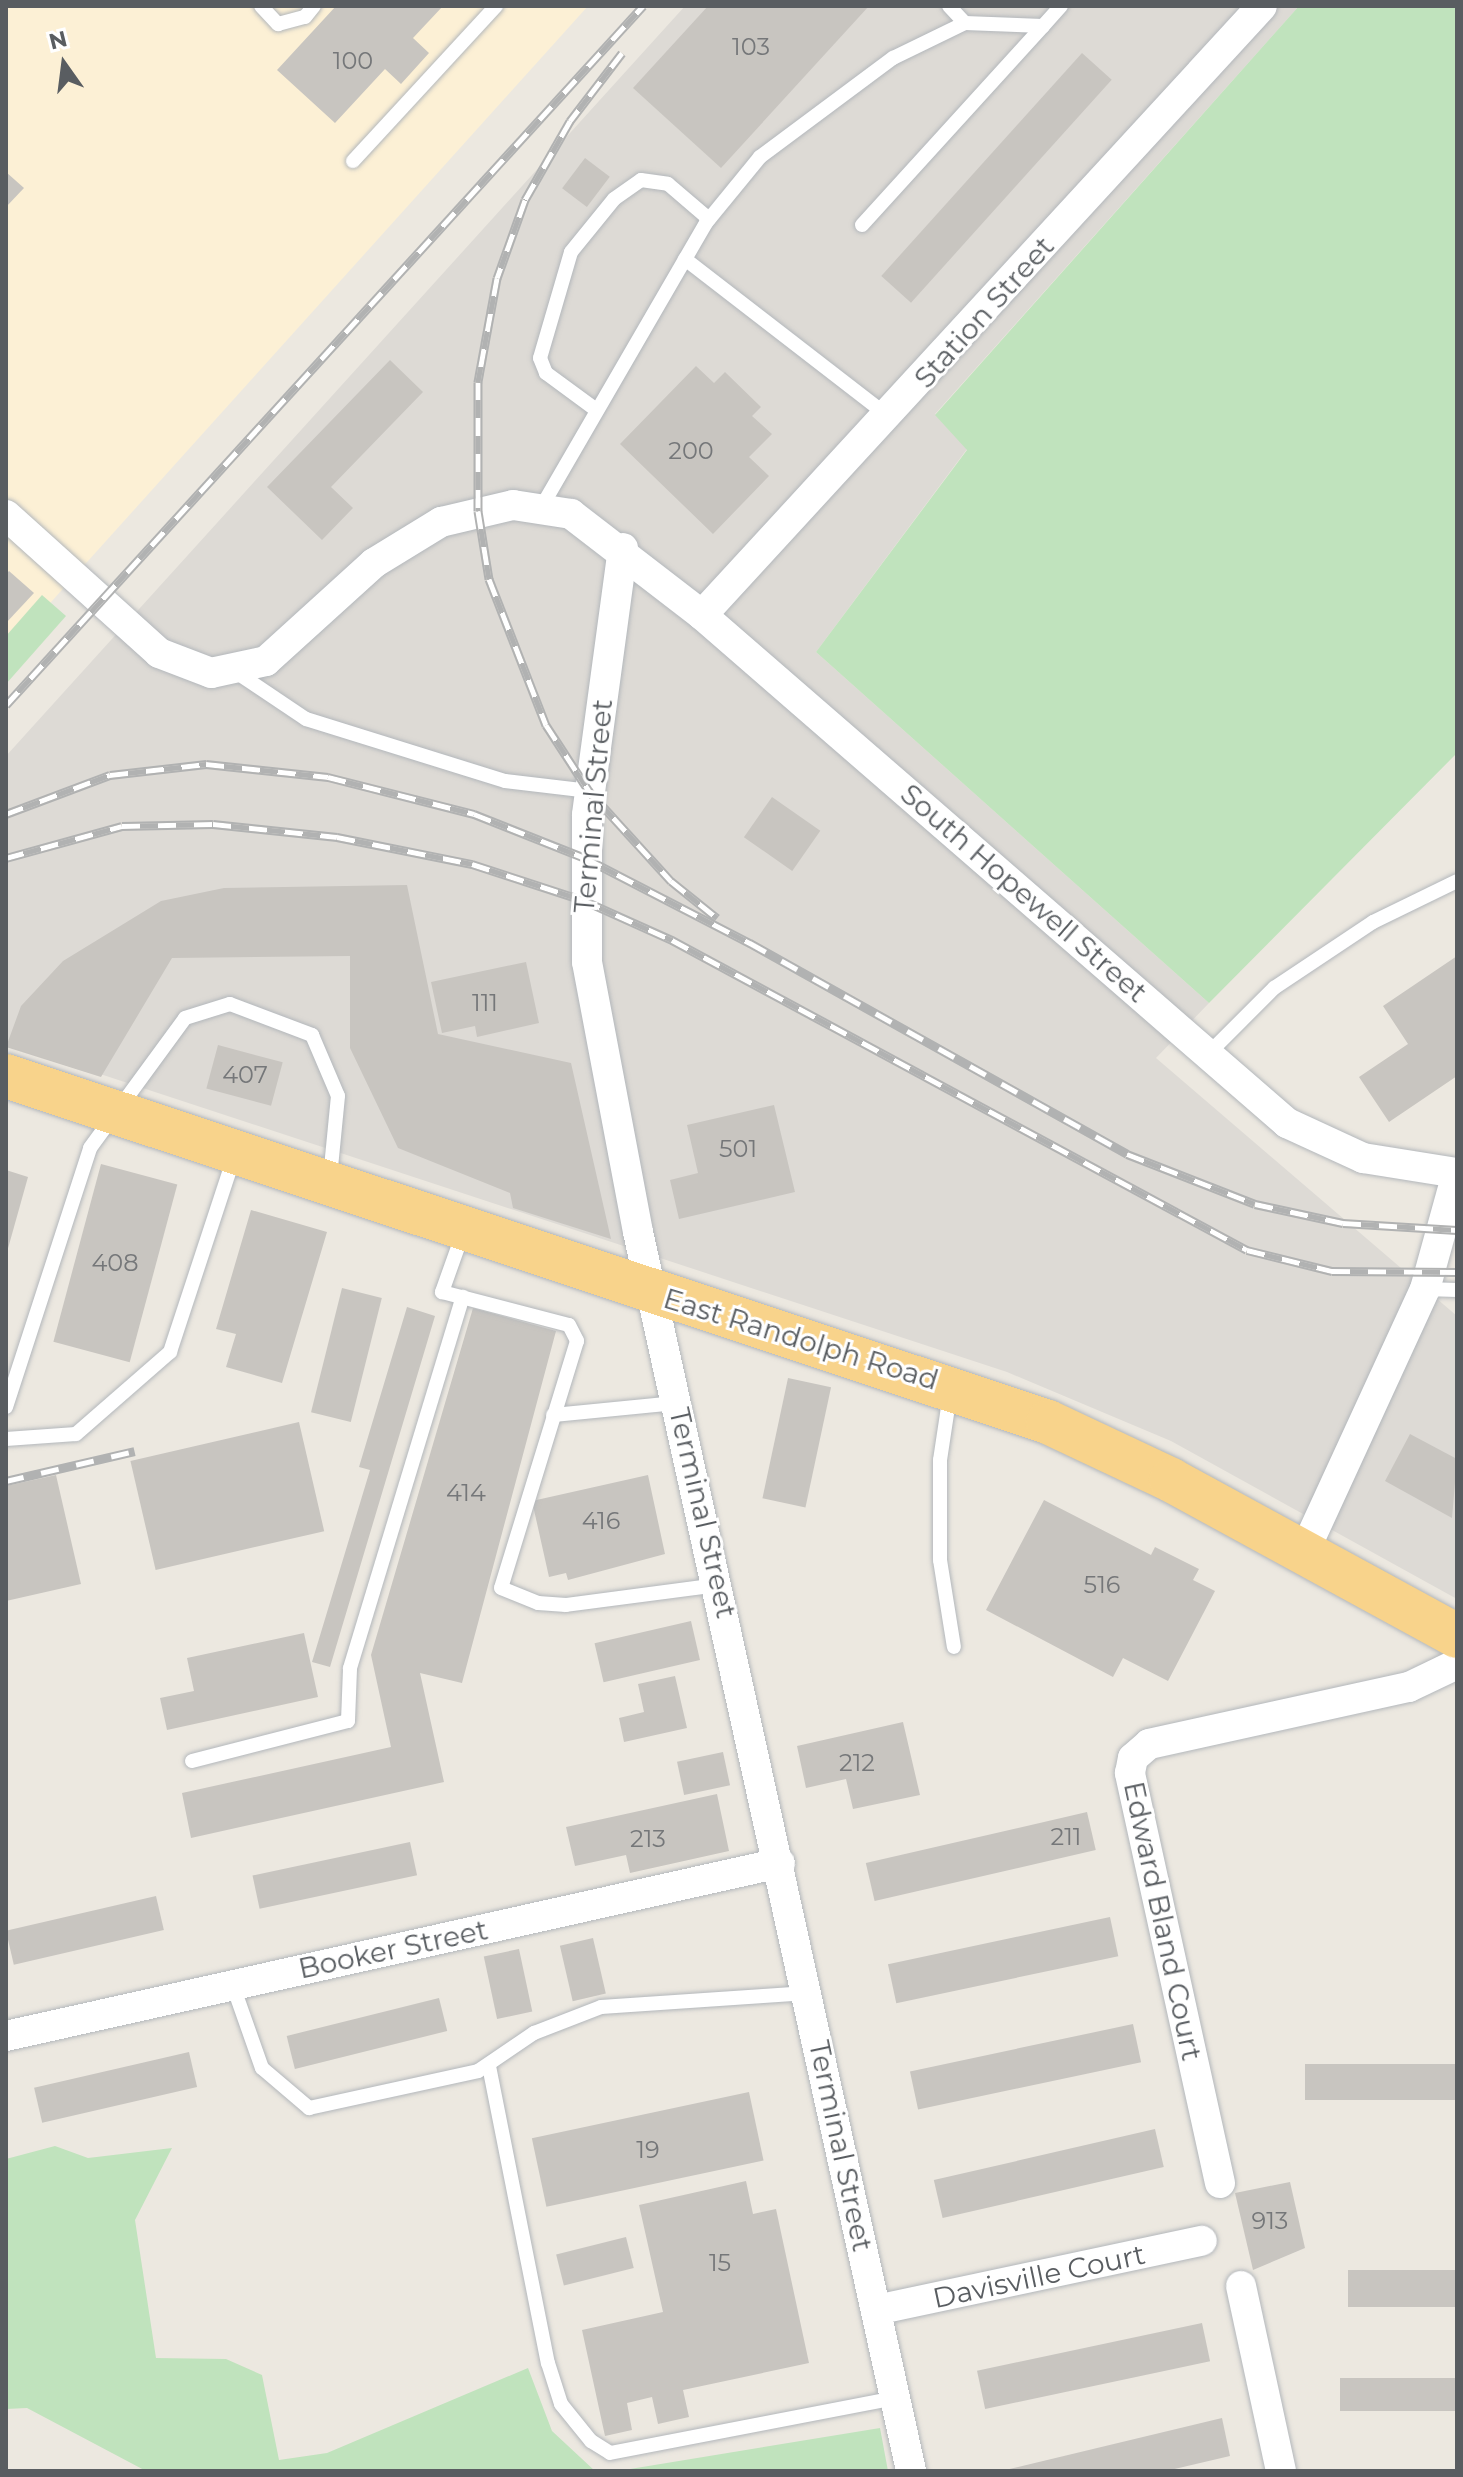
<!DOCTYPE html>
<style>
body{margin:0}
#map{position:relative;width:1463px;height:2477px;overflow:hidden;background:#ece8e0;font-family:Montserrat,sans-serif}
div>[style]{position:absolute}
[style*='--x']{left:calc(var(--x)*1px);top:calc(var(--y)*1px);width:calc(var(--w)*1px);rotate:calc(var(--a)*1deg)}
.commercial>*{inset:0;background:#fcf0d5}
.industrial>*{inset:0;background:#dddad5}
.green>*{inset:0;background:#c0e3bd}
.building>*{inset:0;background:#c8c5c0;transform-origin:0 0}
.roads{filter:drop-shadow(0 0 2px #b3b7bb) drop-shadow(0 0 2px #b3b7bb)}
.lane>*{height:14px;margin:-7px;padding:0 7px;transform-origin:7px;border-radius:7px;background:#fff}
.street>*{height:30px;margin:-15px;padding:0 15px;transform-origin:15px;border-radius:15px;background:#fff}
.highway>*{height:44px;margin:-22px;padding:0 22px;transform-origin:22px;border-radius:22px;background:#f8d38b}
.rail>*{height:9px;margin-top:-4.5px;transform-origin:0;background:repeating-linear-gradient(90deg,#fff 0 18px,#b1b2b2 0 36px);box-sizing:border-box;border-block:2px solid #b1b2b2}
span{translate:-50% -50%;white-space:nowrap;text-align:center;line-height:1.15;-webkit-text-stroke:6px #fff;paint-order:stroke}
.number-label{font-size:24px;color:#757779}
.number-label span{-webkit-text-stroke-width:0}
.street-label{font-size:28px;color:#595d61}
.frame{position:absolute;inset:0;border:8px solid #595d61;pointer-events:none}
.north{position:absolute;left:24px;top:24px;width:80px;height:80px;-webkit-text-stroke:6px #fff;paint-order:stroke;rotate:346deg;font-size:22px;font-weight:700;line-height:32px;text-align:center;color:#595d61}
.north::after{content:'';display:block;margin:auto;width:28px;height:36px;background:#595d61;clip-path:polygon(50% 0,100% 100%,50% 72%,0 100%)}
</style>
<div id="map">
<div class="commercial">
<div style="clip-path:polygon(6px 6px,588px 6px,6px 652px)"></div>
</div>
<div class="industrial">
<div style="clip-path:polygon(685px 6px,1299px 6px,935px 414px,967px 449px,816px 652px,1209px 1003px,1156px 1058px,1457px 1316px,1457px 1599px,1171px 1441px,1007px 1372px,6px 1043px,6px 756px)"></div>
</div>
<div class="green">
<div style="clip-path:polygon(1299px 6px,1457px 6px,1457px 753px,1209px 1003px,816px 652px,967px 450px,935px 415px)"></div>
<div style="clip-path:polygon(42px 595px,66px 616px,6px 684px,6px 636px)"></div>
<div style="clip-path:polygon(55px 2146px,88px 2158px,172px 2148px,135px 2220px,156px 2358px,226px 2359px,262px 2375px,279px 2460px,327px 2453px,528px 2368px,552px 2431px,595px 2471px,146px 2471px,27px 2408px,6px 2409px,6px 2159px)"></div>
<div style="clip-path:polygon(880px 2428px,888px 2471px,618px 2471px)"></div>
</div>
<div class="building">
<div style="clip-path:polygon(336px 6px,443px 6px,413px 38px,429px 53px,401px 84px,385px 69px,335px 123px,277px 70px)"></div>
<div style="clip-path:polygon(708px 6px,869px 6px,721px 168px,633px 88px)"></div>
<div style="left:1082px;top:53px;width:40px;height:300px;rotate:42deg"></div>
<div style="left:585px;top:158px;width:31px;height:38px;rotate:37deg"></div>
<div style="clip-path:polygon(6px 172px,24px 188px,6px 207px)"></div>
<div style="clip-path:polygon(390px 360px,423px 392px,331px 487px,353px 508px,322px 540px,267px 487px)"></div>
<div style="clip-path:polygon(696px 366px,714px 383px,725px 372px,761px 407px,752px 416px,772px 434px,749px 457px,769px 476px,713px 534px,620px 444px)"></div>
<div style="clip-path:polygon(9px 571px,34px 593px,6px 623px,6px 574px)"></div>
<div style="left:772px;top:797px;width:59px;height:49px;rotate:35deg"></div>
<div style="clip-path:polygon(407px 885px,438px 1034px,571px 1063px,611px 1239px,513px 1208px,510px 1193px,398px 1148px,350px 1048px,350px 956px,172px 958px,101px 1077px,6px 1047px,21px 1006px,63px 961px,161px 901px,224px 888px)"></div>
<div style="clip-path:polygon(1457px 956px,1457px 1076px,1389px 1122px,1359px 1077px,1408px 1044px,1383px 1006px)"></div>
<div style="clip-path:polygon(526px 962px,539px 1023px,477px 1037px,475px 1026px,442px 1033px,431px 982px)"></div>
<div style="left:218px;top:1045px;width:67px;height:45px;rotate:15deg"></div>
<div style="clip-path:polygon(774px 1105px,795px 1192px,679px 1219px,670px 1180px,698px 1173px,687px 1125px)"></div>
<div style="left:101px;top:1164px;width:79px;height:184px;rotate:15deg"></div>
<div style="clip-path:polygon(6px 1170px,28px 1177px,7px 1252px,6px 1252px)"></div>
<div style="clip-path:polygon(251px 1210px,327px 1232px,282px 1383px,226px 1367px,236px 1334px,216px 1329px)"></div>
<div style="left:342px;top:1288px;width:41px;height:128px;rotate:14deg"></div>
<div style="clip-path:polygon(407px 1307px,435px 1316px,330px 1667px,312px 1662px,370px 1470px,359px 1467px)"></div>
<div style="clip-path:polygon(473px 1308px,556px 1331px,462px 1683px,420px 1673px,444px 1782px,191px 1838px,182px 1793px,391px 1747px,371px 1655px)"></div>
<div style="left:788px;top:1378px;width:44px;height:123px;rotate:12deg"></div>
<div style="left:299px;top:1422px;width:112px;height:173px;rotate:77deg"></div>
<div style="clip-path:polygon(1410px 1434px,1457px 1459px,1452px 1518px,1385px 1481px)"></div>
<div style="clip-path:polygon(56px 1475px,81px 1584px,6px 1601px,6px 1486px)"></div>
<div style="clip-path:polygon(648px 1475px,665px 1554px,568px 1580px,566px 1573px,549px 1577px,532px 1501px)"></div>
<div style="clip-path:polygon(1044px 1500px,1151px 1555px,1155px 1547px,1199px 1569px,1193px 1580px,1215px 1591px,1168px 1681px,1123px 1658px,1113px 1677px,986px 1610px)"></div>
<div style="left:691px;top:1621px;width:40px;height:99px;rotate:77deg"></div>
<div style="clip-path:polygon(304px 1633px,318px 1697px,167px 1730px,160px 1698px,194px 1691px,187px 1658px)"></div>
<div style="clip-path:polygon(675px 1676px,687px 1728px,624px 1742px,619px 1718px,644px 1712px,638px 1684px)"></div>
<div style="clip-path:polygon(903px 1722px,920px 1795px,853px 1809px,846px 1779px,806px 1788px,797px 1746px)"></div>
<div style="left:723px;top:1752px;width:34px;height:47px;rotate:78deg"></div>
<div style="clip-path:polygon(717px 1794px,729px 1851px,630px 1873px,626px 1855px,575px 1866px,566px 1827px)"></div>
<div style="left:1087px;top:1812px;width:39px;height:227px;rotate:77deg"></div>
<div style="left:410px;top:1842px;width:34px;height:161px;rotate:78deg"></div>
<div style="left:156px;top:1896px;width:35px;height:154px;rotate:77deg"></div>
<div style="left:1110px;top:1917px;width:40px;height:227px;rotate:78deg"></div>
<div style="left:593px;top:1938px;width:57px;height:34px;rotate:77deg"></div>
<div style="left:519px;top:1949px;width:64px;height:36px;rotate:78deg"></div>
<div style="left:439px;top:1998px;width:34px;height:157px;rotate:76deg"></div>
<div style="left:1133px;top:2024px;width:39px;height:228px;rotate:78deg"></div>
<div style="left:189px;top:2052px;width:36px;height:159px;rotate:77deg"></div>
<div style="left:1457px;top:2064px;width:36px;height:152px;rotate:90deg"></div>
<div style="left:749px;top:2092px;width:70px;height:222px;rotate:78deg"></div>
<div style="left:1155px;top:2129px;width:39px;height:227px;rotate:77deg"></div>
<div style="clip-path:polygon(746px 2181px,753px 2214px,776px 2209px,809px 2363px,683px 2390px,689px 2417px,658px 2424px,652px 2397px,627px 2403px,632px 2430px,605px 2436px,582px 2330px,663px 2312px,639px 2205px)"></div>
<div style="clip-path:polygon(1290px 2182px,1305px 2248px,1253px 2270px,1235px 2193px)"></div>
<div style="left:626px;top:2237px;width:32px;height:72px;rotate:76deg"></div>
<div style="left:1457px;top:2270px;width:37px;height:109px;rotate:90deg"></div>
<div style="left:1202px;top:2323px;width:39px;height:230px;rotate:78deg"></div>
<div style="left:1457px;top:2378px;width:33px;height:117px;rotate:90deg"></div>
<div style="clip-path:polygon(1222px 2418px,1230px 2456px,1166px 2471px,1001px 2471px)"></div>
</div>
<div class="roads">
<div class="lane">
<div style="--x:261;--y:6;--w:25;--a:47"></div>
<div style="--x:278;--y:24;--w:28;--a:-15"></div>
<div style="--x:305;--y:17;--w:14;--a:-51"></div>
<div style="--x:949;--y:6;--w:23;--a:47"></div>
<div style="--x:353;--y:161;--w:211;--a:-47.3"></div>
<div style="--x:862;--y:225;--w:269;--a:-47.7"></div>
<div style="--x:685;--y:259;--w:255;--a:37.7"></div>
<div style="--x:595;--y:409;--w:61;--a:-143.7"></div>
<div style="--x:546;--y:373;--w:16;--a:-112"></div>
<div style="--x:540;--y:358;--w:110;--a:-73.7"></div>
<div style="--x:571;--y:252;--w:68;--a:-50.9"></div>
<div style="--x:614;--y:199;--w:33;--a:-35"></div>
<div style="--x:641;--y:180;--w:27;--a:8"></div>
<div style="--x:668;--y:184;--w:54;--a:40.5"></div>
<div style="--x:542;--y:506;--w:327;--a:-59.9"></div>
<div style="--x:706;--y:223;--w:85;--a:-50.7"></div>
<div style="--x:760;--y:157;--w:166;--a:-36.7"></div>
<div style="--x:893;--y:58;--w:80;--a:-25.9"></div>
<div style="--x:965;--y:23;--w:78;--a:2.2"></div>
<div style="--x:1043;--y:26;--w:27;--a:-48"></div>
<div style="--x:236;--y:672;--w:84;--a:33.9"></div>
<div style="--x:306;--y:719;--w:208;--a:17.3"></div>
<div style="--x:505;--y:781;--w:85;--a:6.8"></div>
<div style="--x:1207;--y:1055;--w:95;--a:-45"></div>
<div style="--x:1274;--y:988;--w:119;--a:-33.7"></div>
<div style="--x:1373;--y:922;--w:93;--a:-26"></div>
<div style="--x:463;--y:1233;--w:63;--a:109.6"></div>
<div style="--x:442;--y:1292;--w:131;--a:14.6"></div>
<div style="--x:569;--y:1325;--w:18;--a:63"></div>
<div style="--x:577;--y:1341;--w:258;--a:107.1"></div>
<div style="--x:501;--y:1588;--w:40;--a:22"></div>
<div style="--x:538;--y:1603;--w:28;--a:4"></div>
<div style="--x:566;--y:1605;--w:152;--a:-7.5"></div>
<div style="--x:1425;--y:1289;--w:32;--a:2"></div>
<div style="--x:950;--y:1394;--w:67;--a:98.6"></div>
<div style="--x:940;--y:1460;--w:100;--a:90"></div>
<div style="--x:940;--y:1560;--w:88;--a:80.9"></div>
<div style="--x:6;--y:1407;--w:272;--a:-72"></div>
<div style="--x:90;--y:1148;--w:161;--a:-53.8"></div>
<div style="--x:185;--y:1018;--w:47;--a:-17.3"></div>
<div style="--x:230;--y:1004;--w:88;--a:20.7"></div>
<div style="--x:312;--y:1035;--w:66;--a:66.9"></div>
<div style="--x:338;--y:1096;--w:81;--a:95.6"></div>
<div style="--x:553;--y:1415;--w:124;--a:-5.6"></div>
<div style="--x:6;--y:1439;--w:70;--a:-4.1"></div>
<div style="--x:76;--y:1434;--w:125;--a:-41.1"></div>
<div style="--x:170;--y:1352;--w:205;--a:-71.8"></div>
<div style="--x:192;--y:1761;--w:161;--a:-14.4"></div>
<div style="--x:348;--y:1721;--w:53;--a:-87.8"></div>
<div style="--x:350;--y:1668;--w:388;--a:-73.1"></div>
<div style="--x:232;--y:1983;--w:90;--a:70.6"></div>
<div style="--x:262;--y:2068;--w:62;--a:40.4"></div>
<div style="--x:309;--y:2108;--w:173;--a:-12.3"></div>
<div style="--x:478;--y:2071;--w:68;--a:-34.2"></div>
<div style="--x:534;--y:2033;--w:72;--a:-21.2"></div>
<div style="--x:601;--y:2007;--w:207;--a:-3.9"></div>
<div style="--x:489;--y:2066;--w:303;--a:78.8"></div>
<div style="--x:548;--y:2363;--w:43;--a:72.4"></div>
<div style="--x:561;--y:2404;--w:48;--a:51"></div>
<div style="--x:591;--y:2441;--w:22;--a:32"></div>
<div style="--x:610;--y:2453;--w:290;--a:-10.9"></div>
</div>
<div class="street">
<div style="--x:6;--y:515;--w:206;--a:42"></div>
<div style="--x:159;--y:653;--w:56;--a:21"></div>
<div style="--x:211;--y:673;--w:56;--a:-12.3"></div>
<div style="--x:266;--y:661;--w:146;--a:-42.2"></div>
<div style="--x:374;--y:563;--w:79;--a:-31.5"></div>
<div style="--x:441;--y:522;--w:74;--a:-13.3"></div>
<div style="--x:513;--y:505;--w:59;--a:8.8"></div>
<div style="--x:571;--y:514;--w:165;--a:37.6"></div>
<div style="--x:702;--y:615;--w:775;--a:40.97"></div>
<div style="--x:1287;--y:1123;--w:84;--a:24.7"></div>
<div style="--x:1363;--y:1158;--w:95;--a:9.1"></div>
<div style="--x:623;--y:548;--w:269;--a:97.7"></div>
<div style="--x:587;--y:815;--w:147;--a:90"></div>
<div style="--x:587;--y:962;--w:275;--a:79.3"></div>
<div style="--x:638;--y:1232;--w:1269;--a:77.57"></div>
<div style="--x:702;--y:615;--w:827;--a:-47.4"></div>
<div style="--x:1304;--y:1552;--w:289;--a:-65.3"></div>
<div style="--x:1425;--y:1289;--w:119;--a:-74.5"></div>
<div style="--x:6;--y:2036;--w:793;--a:-12.6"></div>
<div style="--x:1220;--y:2183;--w:420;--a:-102.4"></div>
<div style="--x:1130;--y:1773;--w:15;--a:-79"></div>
<div style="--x:1133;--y:1758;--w:21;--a:-41"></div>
<div style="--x:1149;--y:1744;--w:266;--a:-12.4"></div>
<div style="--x:1409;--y:1687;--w:53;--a:-25.6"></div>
<div style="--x:1241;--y:2286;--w:189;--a:77.8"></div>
<div style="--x:876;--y:2310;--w:333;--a:-12"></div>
</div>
<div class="highway">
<div style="--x:6;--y:1076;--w:1098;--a:18.37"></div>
<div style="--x:1048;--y:1422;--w:136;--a:25.2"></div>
<div style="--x:1171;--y:1480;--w:326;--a:28.6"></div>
</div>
</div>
<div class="rail">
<div style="--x:622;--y:53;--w:86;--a:127.4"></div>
<div style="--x:570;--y:121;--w:91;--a:119.7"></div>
<div style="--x:525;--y:200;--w:83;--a:109.7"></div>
<div style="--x:497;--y:278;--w:106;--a:100.4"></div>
<div style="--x:478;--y:382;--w:129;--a:90"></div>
<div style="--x:478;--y:511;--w:69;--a:80.8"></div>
<div style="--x:489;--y:579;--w:157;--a:68.7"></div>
<div style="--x:546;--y:725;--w:79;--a:56.9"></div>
<div style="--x:589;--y:791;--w:122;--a:47.7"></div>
<div style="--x:671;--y:881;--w:59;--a:38.8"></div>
<div style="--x:6;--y:705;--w:946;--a:-47.66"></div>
<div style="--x:6;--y:814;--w:111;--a:-20.6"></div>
<div style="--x:110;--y:775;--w:97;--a:-6.5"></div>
<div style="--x:206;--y:764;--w:123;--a:6.1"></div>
<div style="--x:328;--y:777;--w:151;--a:14.2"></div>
<div style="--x:474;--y:814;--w:119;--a:21.6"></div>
<div style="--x:585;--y:858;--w:186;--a:27.3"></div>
<div style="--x:750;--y:943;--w:432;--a:29.2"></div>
<div style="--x:1127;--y:1154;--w:137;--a:21.3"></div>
<div style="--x:1255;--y:1204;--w:90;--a:12.2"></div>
<div style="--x:1343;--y:1223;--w:114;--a:3.5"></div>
<div style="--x:6;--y:858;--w:120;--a:-15.4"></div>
<div style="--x:122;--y:826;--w:91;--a:-1.3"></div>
<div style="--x:213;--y:824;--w:125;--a:6"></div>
<div style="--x:337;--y:837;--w:138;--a:11.3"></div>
<div style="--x:472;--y:864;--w:117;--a:18"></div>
<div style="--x:583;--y:900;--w:98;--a:24.2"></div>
<div style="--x:672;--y:940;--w:653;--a:28.33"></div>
<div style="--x:1247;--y:1250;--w:88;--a:13.9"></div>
<div style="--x:1332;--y:1271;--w:125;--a:0.5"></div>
<div style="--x:6;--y:1481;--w:132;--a:-13.1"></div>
</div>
<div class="number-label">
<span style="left:751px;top:47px">103</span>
<span style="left:353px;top:61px">100</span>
<span style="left:691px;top:451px">200</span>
<span style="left:485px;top:1003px">111</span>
<span style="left:245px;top:1075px">407</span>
<span style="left:738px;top:1149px">501</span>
<span style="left:115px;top:1263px">408</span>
<span style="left:466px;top:1493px">414</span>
<span style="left:601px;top:1521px">416</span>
<span style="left:1102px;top:1585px">516</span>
<span style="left:857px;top:1763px">212</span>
<span style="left:1066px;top:1837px">211</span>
<span style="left:648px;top:1839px">213</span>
<span style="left:648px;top:2150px">19</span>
<span style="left:1270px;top:2221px">913</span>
<span style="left:720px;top:2263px">15</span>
</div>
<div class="street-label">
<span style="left:984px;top:312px;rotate:-48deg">Station Street</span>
<span style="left:593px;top:806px;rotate:-85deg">Terminal Street</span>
<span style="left:1024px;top:893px;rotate:41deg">South Hopewell Street</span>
<span style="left:801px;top:1339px;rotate:17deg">East Randolph Road</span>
<span style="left:703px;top:1513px;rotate:77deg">Terminal Street</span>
<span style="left:1163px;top:1921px;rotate:78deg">Edward Bland Court</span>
<span style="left:393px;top:1949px;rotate:-12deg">Booker Street</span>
<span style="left:841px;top:2146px;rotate:78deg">Terminal Street</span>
<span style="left:1039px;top:2276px;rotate:-12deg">Davisville Court</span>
</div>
<div class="frame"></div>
<div class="north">N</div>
</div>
